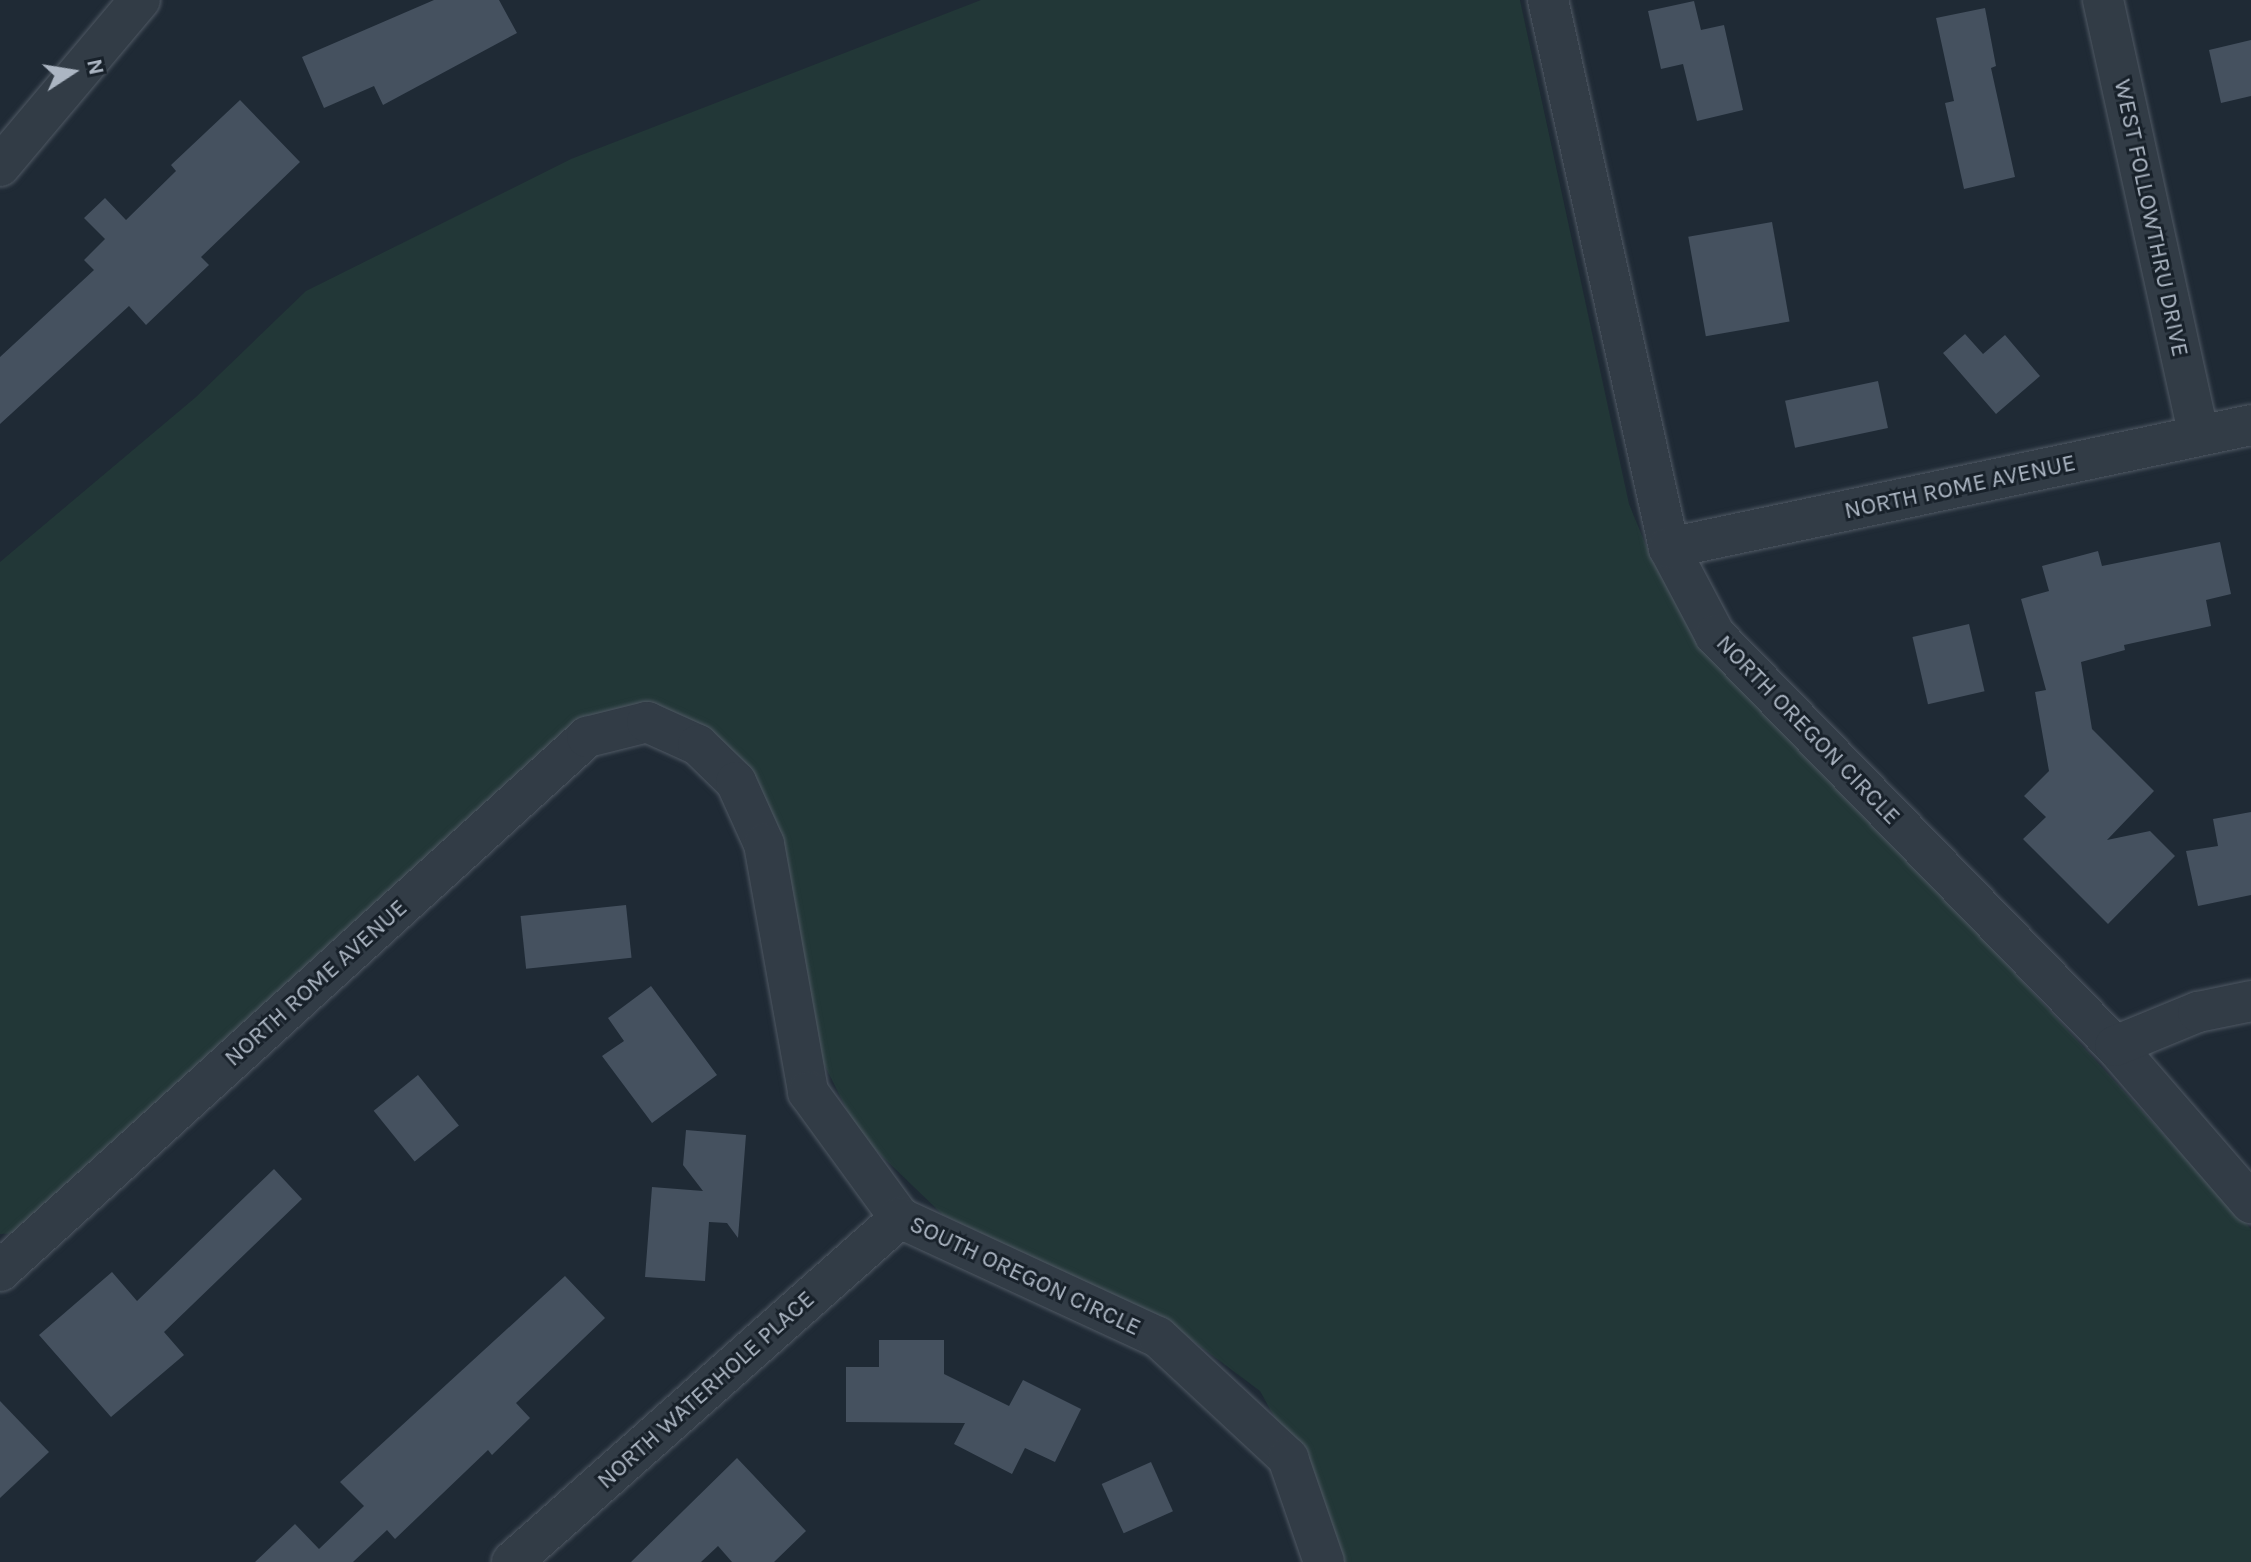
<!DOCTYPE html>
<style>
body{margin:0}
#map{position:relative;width:2251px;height:1562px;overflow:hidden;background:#1f2a35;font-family:Karla,sans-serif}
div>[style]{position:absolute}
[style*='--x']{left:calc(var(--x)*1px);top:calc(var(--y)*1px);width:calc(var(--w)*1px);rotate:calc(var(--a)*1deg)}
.green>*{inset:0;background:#223737}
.building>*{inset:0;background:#45515f;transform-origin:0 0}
.roads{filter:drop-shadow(0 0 2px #505964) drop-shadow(0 0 2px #505964)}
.street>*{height:40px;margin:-20px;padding:0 20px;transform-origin:20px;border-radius:20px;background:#323c46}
span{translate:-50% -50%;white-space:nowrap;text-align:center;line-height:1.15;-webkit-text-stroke:6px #18212a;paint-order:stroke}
.street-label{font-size:24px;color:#acb6c3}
.north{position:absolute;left:32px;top:32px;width:80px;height:80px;-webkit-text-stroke:6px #18212a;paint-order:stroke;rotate:78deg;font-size:22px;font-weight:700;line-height:32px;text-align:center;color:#acb6c3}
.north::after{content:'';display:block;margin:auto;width:28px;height:36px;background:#acb6c3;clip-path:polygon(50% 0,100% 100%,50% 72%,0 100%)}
</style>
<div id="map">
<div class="green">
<div style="clip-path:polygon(981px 0,1520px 0,1629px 504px,1652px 560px,1693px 624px,2251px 1229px,2251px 1562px,1340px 1562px,1306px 1474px,1260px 1391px,1169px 1323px,943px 1215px,859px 1134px,817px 1050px,735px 757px,605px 715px,21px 1233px,0 1234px,0 562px,196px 397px,306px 291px,571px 159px)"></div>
</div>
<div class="building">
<div style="clip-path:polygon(434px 0,499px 0,517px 33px,383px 105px,374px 86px,324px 108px,302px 57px)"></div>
<div style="clip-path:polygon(1694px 1px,1701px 30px,1724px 25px,1743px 110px,1697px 121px,1683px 64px,1661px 69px,1648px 11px)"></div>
<div style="clip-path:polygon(1985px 8px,1996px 66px,1991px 68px,2015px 177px,1964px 189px,1945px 103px,1954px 101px,1936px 18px)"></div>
<div style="clip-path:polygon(2251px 40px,2251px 96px,2221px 103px,2209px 50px)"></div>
<div style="clip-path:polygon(240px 100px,300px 162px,201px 257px,209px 265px,146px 325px,129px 306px,0 424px,0 357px,94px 270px,84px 260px,105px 239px,84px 218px,105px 198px,126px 220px,176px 171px,171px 165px)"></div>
<div style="left:1772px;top:222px;width:101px;height:85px;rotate:80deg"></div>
<div style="clip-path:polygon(1965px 334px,1983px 354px,2005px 335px,2040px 376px,1996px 414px,1943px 353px)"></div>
<div style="left:1878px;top:381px;width:48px;height:95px;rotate:78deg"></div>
<div style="clip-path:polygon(2220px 542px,2231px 594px,2206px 600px,2211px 626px,2124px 645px,2125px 650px,2081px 662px,2092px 729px,2154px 791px,2107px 840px,2150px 831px,2175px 856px,2108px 924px,2023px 839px,2046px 817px,2024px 796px,2049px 771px,2035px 692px,2046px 690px,2021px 599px,2049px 591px,2042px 566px,2098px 551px,2102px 566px)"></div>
<div style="left:1969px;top:624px;width:69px;height:58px;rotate:77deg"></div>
<div style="clip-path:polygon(2251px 812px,2251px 895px,2198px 906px,2186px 851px,2218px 846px,2213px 819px)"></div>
<div style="left:626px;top:905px;width:53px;height:106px;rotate:84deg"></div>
<div style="clip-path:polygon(651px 986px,717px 1075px,652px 1123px,602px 1056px,624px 1041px,608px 1018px)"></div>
<div style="left:418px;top:1075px;width:65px;height:57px;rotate:51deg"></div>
<div style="clip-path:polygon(686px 1130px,746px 1135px,738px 1238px,727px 1223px,709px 1222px,705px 1281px,645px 1277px,652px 1187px,703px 1191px,683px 1165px)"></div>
<div style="clip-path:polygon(274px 1169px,302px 1199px,164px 1332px,184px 1355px,111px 1417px,39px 1335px,112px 1272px,137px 1301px)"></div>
<div style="clip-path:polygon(565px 1276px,605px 1318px,516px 1403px,530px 1418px,492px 1455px,488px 1450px,395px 1539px,387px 1530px,353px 1562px,255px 1562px,295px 1524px,319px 1549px,364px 1506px,340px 1482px)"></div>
<div style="clip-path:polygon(879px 1340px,944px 1340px,944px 1374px,1009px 1406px,1023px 1380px,1081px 1409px,1055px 1462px,1025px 1448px,1012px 1474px,954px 1444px,965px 1423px,846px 1422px,846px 1367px,879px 1367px)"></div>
<div style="clip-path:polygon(0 1401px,49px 1452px,0 1498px)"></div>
<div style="clip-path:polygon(737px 1458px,806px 1531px,774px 1562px,732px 1562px,718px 1546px,701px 1562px,631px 1562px)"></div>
<div style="left:1151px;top:1462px;width:54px;height:54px;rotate:66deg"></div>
</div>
<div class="roads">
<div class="street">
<div style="--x:1548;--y:0;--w:561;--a:77.55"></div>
<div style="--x:1669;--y:548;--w:98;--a:62.1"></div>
<div style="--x:1715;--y:635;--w:574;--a:45.78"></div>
<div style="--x:2115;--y:1046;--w:208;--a:49.1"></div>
<div style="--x:2103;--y:0;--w:445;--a:77.6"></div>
<div style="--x:0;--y:166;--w:217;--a:-49.9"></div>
<div style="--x:1669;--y:548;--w:595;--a:-11.93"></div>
<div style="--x:2115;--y:1046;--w:90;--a:-22.3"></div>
<div style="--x:2198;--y:1012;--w:54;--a:-11.7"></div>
<div style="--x:0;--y:1271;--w:794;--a:-42.29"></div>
<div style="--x:587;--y:737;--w:62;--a:-14"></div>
<div style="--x:647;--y:722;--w:56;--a:24.3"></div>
<div style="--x:698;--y:745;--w:53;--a:44.2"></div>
<div style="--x:736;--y:782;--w:68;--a:65.7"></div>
<div style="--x:764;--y:844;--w:252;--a:79.9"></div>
<div style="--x:808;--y:1092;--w:156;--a:53.9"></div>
<div style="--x:900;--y:1218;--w:284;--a:24.8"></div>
<div style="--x:1158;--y:1337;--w:178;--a:42.9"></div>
<div style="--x:1288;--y:1458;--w:110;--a:70.9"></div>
<div style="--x:512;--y:1562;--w:519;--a:-41.56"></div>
</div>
</div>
<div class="street-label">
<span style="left:2151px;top:218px;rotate:78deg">WEST FOLLOWTHRU DRIVE</span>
<span style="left:1960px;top:487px;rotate:-12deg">NORTH ROME AVENUE</span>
<span style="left:1808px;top:730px;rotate:46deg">NORTH OREGON CIRCLE</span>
<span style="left:316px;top:983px;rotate:-42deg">NORTH ROME AVENUE</span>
<span style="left:1025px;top:1276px;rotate:25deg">SOUTH OREGON CIRCLE</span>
<span style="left:706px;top:1390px;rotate:-42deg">NORTH WATERHOLE PLACE</span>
</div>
<div class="north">N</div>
</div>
